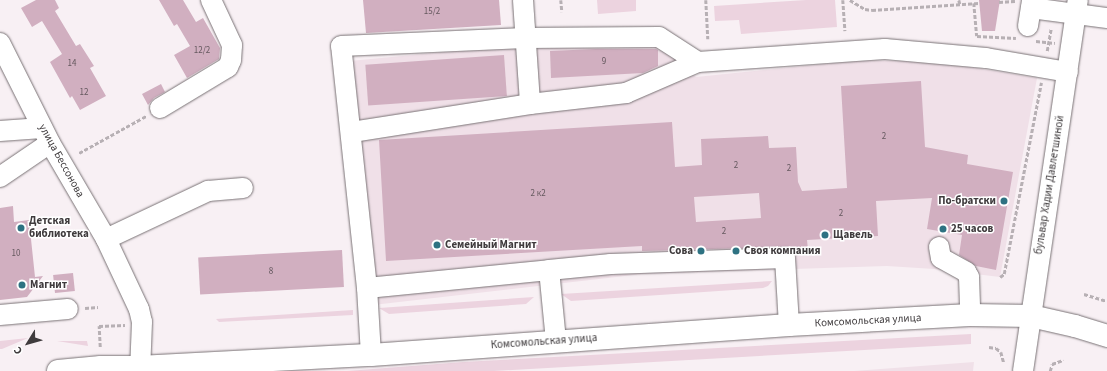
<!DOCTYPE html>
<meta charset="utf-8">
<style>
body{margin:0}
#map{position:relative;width:1107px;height:371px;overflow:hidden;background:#f8f0f4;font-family:"Source Sans 3",sans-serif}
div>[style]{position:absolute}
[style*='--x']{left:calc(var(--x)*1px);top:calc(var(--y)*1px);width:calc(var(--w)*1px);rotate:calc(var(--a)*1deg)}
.built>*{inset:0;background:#f0e0e8}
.green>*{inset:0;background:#ecd3df}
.building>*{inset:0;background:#d1afc0;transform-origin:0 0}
.path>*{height:2.5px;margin-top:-1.25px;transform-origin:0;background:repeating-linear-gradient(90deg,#b7b0b4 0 4px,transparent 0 6px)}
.roads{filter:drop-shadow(0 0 1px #797275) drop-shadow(0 0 1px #797275)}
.minor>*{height:20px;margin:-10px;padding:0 10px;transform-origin:10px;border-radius:10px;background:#fff}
.major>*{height:22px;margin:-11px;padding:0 11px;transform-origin:11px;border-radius:11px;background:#fff}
.dots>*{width:11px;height:11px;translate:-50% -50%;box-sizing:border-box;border:2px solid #fff;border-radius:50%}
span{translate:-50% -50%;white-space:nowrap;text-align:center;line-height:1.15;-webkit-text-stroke:3px #fff;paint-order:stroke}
.number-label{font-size:9px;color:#64585e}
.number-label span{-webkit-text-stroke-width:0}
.street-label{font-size:11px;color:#3f3b3d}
.poi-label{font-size:11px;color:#3f3b3d;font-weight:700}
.right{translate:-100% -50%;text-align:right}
.left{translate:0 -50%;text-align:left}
.north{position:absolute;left:8px;top:323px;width:40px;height:40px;-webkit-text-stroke:3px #fff;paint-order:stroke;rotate:233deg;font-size:11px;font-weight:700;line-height:16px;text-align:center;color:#3f3b3d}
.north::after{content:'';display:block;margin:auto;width:14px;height:18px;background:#3f3b3d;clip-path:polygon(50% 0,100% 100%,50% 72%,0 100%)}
</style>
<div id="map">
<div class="built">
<div style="clip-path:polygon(659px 42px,696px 77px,862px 60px,940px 62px,1037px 78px,1000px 277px,934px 269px,887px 266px,642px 274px,373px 305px,350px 61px,506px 46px)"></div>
<div style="clip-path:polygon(974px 362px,973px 371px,854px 371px)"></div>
</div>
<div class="green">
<div style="clip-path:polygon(597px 0,636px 0,636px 11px,598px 14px)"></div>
<div style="clip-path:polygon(806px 0,835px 0,837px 27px,741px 34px,739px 20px,715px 21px,714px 6px)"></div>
<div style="clip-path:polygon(772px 281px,768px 286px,763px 288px,571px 301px,561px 294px)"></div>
<div style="clip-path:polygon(534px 297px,526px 304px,389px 314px,379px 308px)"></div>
<div style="clip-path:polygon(353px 310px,353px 315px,219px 322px,216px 319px)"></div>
<div style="clip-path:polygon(971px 334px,971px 344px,494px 371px,347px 371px,463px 362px)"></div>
<div style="clip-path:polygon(28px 338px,2px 349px,0 349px,0 341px)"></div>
<div style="clip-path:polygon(57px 341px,87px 341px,88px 346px)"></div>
</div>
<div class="building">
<div style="clip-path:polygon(36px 0,55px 0,59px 8px,55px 11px,76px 46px,80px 44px,94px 66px,90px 68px,106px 96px,80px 110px,72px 96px,70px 98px,50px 62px,62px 54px,42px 21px,32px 27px,21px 8px)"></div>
<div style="clip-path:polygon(159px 0,183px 0,196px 22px,203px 18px,220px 48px,219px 59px,187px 78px,174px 55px,190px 46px,177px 24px,174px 26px)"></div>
<div style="clip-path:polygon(363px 0,499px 0,501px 25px,366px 33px)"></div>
<div style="clip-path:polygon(979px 0,1000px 0,995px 31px,982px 31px)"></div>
<div style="clip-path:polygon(596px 49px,656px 49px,658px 50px,658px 66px,643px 73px,551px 78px,550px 51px)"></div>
<div style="left:504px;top:55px;width:41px;height:139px;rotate:86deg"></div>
<div style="clip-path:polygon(evenodd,921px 81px,925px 147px,968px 155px,967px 164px,1013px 172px,996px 270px,976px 266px,959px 255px,962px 235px,927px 229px,932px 198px,876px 201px,878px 236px,807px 240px,808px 250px,794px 251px,785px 247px,642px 251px,642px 246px,386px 261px,379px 140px,672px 122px,675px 167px,702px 165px,701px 139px,768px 136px,769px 148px,796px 147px,798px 182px,802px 191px,847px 188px,841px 86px,921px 81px,759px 193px,761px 218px,696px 222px,694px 197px,759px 193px)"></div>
<div style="clip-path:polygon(161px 84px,165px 92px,154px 98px,148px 105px,142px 94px)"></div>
<div style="clip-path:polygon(13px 206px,14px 222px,29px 220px,35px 277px,43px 276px,27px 297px,0 300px,0 208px)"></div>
<div style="left:342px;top:250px;width:37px;height:144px;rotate:87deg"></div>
<div style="left:73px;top:273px;width:18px;height:20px;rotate:84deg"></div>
</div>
<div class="path">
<div style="--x:561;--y:0;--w:12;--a:85"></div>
<div style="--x:706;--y:0;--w:39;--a:87"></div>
<div style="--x:843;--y:0;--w:31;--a:86"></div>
<div style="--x:850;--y:0;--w:17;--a:31"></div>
<div style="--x:865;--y:9;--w:7;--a:8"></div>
<div style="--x:872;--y:10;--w:107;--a:-3.7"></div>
<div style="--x:959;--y:0;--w:4;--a:76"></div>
<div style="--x:999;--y:2;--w:16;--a:-4"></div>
<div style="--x:974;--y:3;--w:33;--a:85"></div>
<div style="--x:977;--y:36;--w:39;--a:3"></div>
<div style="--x:1036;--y:41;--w:19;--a:6"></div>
<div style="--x:1047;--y:51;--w:23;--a:-80"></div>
<div style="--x:79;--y:153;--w:77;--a:-28.9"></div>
<div style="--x:1000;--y:277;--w:5;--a:-37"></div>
<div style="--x:1004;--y:274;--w:195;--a:-79"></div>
<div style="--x:1084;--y:294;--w:24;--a:17"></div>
<div style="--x:85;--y:308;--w:13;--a:-4"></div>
<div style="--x:100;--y:347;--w:21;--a:-93"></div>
<div style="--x:99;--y:326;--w:26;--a:-2"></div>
<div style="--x:989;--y:347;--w:7;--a:8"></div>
<div style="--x:996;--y:348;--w:6;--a:39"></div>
<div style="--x:1001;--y:352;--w:11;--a:75"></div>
<div style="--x:1050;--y:371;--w:7;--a:-74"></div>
<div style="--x:1052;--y:364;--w:12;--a:-20"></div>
</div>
<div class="roads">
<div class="minor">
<div style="--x:523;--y:0;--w:104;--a:86.1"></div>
<div style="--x:1031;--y:8;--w:77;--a:7.5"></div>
<div style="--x:1028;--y:26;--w:26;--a:-81"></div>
<div style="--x:0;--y:43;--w:112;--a:63.4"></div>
<div style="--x:50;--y:143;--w:111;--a:59.7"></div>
<div style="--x:106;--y:239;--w:77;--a:64.8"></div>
<div style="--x:139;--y:309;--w:13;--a:77"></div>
<div style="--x:142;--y:322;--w:49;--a:92.3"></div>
<div style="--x:160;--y:108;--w:79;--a:-31.1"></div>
<div style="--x:228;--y:67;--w:8;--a:-67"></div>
<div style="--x:231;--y:60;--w:15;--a:-86"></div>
<div style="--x:232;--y:45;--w:50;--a:-115"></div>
<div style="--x:0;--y:131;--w:42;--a:-4.1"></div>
<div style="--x:352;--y:132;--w:180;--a:-8.9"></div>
<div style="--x:530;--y:104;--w:97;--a:-6.5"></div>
<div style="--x:626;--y:93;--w:78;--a:-23.3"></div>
<div style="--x:698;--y:62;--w:187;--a:-4"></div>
<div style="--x:885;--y:49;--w:101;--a:5.1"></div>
<div style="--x:986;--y:58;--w:83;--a:9.7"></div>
<div style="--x:0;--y:177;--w:60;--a:-34.2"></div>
<div style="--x:106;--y:239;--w:113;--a:-25.2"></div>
<div style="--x:208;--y:191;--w:35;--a:-5"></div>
<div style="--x:939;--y:247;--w:11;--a:80"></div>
<div style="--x:941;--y:258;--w:29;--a:29"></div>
<div style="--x:966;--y:272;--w:6;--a:59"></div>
<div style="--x:969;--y:277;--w:38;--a:88"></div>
<div style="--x:367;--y:288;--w:243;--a:-96.1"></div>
<div style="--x:341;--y:46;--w:184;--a:-2.5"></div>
<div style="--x:525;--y:38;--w:134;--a:-0.4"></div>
<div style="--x:659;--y:37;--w:46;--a:32.7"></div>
<div style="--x:0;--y:315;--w:68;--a:-5"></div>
<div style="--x:556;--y:341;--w:71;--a:-95.6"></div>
<div style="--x:549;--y:270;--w:62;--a:-5.5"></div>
<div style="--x:611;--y:264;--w:174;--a:-2"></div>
<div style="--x:785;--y:258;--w:67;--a:86.6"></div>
<div style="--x:371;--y:355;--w:67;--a:-93.4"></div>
<div style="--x:367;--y:288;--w:183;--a:-5.6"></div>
<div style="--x:1023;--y:371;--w:375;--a:-81.6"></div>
</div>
<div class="major">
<div style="--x:58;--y:371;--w:43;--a:-5.3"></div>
<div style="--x:101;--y:367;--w:39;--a:0"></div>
<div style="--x:140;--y:367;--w:231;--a:-3"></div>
<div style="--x:371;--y:355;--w:419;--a:-4.1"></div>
<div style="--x:789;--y:325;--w:181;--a:-3.2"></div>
<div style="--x:970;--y:315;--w:61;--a:0.9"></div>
<div style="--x:1031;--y:316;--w:45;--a:12.8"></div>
<div style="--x:1075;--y:326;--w:34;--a:17"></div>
</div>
</div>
<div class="dots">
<div style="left:1004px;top:201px;background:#2e7282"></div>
<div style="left:21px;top:228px;background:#2e7282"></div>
<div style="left:943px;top:229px;background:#2e7282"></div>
<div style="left:825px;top:235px;background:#2e7282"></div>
<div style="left:437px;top:245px;background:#2e7282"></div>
<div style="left:701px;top:251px;background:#2e7282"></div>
<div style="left:736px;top:251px;background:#2e7282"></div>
<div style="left:22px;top:285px;background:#2e7282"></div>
</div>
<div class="number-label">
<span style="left:432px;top:12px">15/2</span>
<span style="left:202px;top:51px">12/2</span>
<span style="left:604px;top:62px">9</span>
<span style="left:72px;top:64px">14</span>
<span style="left:84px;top:93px">12</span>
<span style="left:884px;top:137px">2</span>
<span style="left:736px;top:166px">2</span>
<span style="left:789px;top:169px">2</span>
<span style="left:538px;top:194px">2 к2</span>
<span style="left:841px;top:214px">2</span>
<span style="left:724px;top:232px">2</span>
<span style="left:16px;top:254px">10</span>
<span style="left:271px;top:272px">8</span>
</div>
<div class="street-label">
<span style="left:61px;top:161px;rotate:61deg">улица Бессонова</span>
<span style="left:1050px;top:185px;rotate:-81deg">бульвар Хадии Давлетшиной</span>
<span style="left:868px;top:321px;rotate:-3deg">Комсомольская улица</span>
<span style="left:544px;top:342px;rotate:-4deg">Комсомольская улица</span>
</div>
<div class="poi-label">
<span class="right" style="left:996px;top:201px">По-братски</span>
<span class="left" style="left:29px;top:228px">Детская<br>библиотека</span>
<span class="left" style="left:951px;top:229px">25 часов</span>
<span class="left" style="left:833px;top:235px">Щавель</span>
<span class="left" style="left:445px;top:245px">Семейный Магнит</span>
<span class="right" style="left:693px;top:251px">Сова</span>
<span class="left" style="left:744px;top:251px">Своя компания</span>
<span class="left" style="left:30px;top:285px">Магнит</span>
</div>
<div class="north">С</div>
</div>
